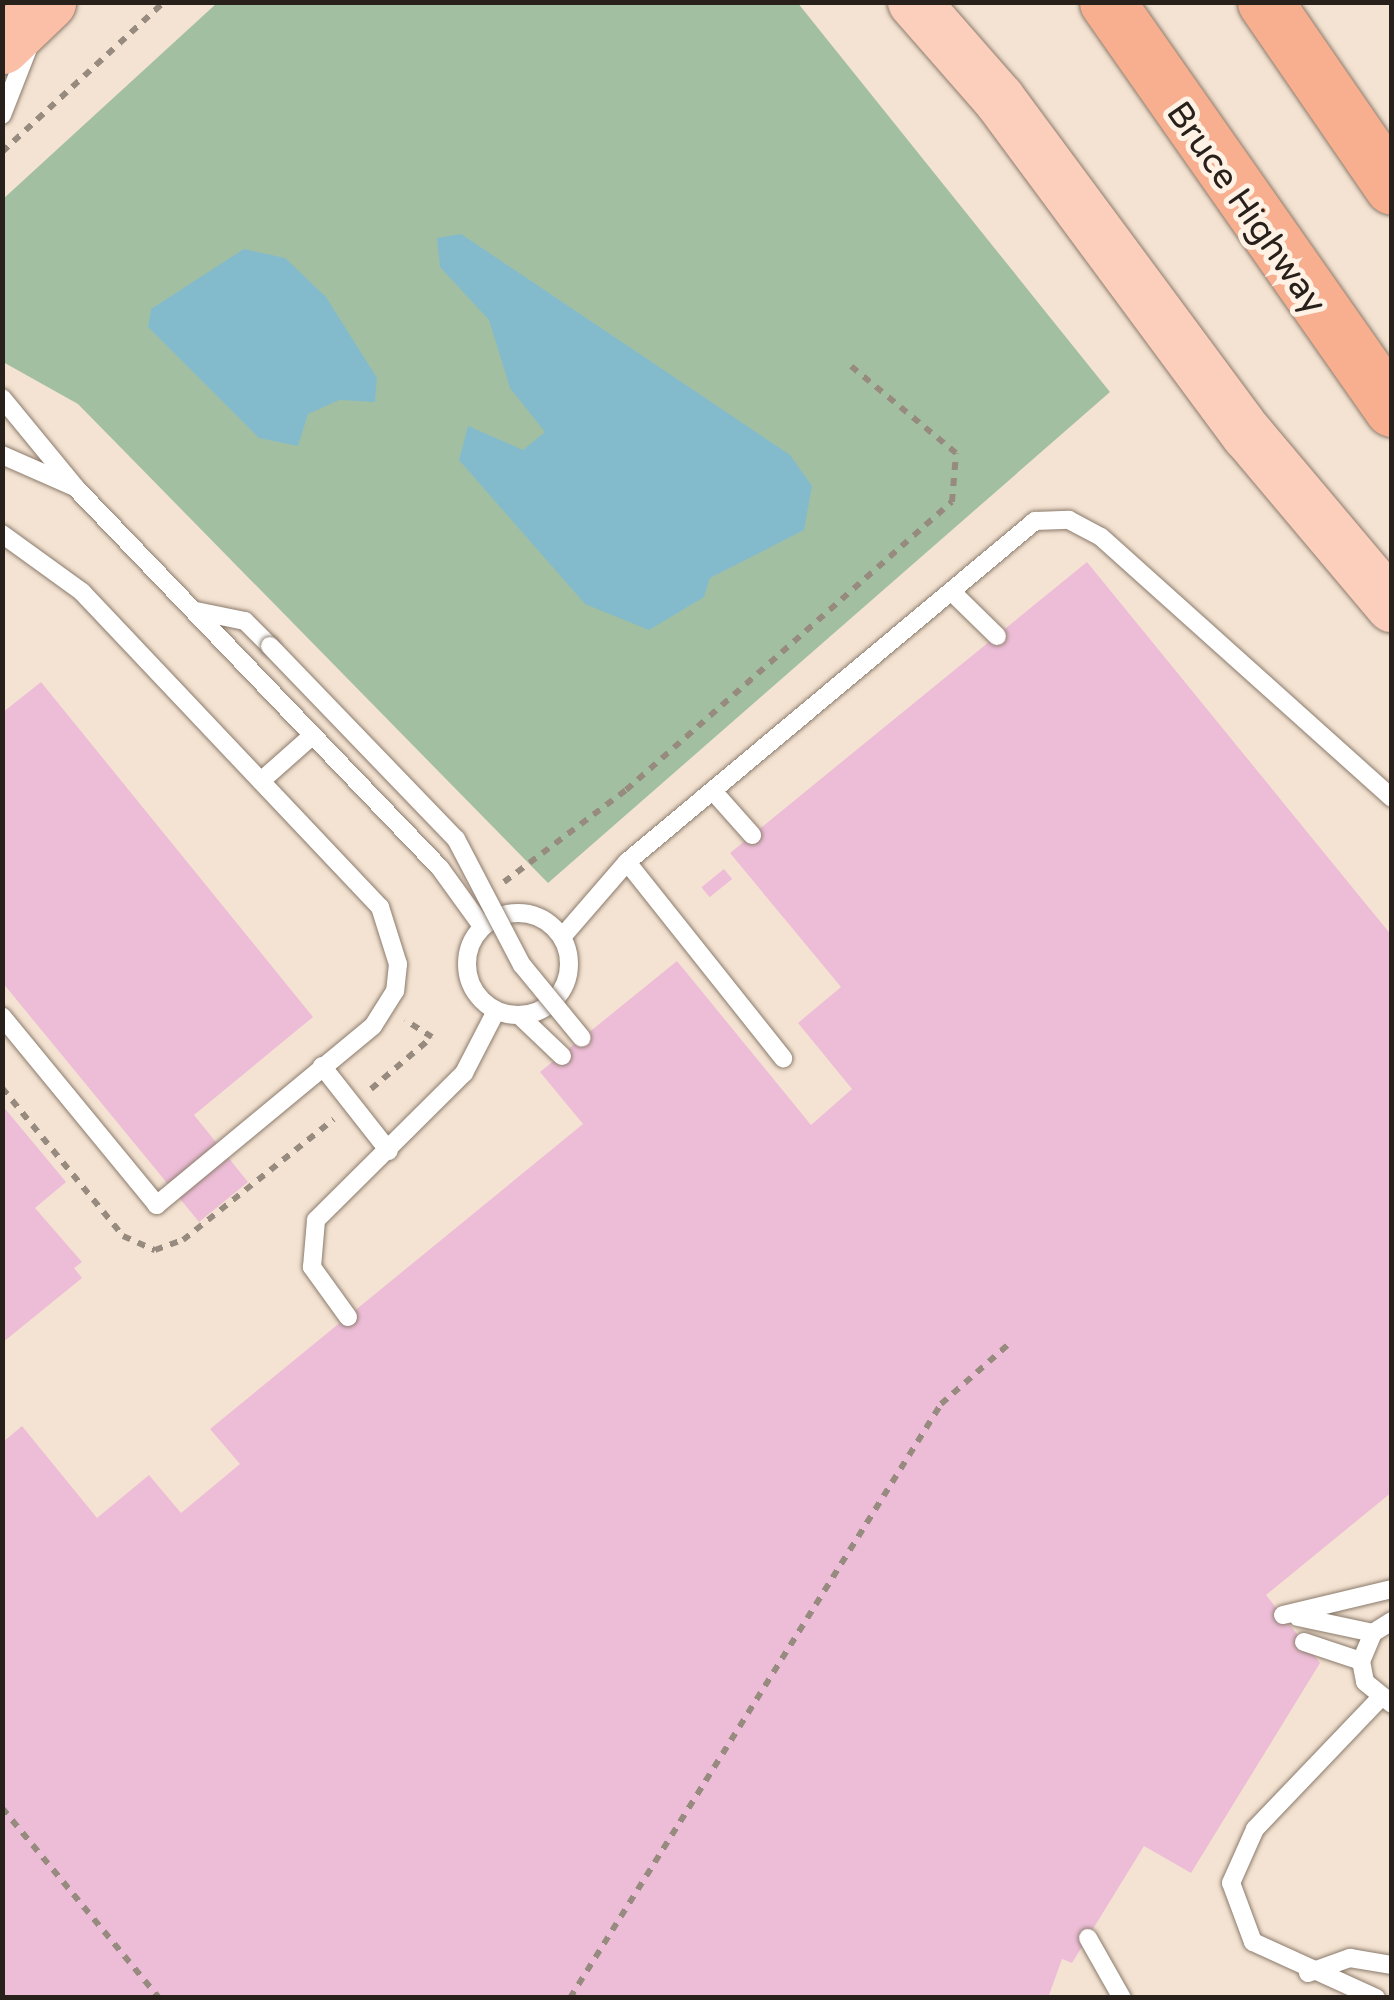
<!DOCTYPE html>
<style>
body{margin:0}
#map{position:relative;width:1394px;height:2000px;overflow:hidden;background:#f4e3d2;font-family:"Varela Round",sans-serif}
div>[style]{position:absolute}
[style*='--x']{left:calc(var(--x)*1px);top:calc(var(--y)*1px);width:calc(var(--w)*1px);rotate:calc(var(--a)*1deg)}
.green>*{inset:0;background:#a3bfa1}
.water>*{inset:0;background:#83bbcd}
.building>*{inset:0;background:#edbdd7;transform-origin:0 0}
.path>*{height:6px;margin-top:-3px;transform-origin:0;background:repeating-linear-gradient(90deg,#978b7f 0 8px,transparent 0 16px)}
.roads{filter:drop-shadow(0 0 2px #8b7b6c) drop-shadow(0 0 2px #8b7b6c)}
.service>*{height:18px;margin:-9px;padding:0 9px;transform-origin:9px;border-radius:9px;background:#fff}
.service>.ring{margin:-9px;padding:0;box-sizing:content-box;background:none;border:18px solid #fff;border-radius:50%}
.primary>*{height:52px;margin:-26px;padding:0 26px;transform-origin:26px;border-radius:26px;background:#fbcfbc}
.trunk>*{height:55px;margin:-27.5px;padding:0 27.5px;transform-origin:27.5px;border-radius:27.5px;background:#fabfa6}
.motorway>*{height:55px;margin:-27.5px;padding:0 27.5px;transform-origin:27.5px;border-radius:27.5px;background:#f8af8f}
.bridges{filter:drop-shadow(0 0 2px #8b7b6c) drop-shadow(0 0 2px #8b7b6c)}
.service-bridge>*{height:18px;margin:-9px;padding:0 9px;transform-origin:9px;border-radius:9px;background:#fff}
span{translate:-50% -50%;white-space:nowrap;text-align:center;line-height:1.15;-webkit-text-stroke:10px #fff1e4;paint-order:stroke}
.street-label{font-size:35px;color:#27201b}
.frame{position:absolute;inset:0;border:5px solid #27201b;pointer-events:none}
</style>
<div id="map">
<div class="green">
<div style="clip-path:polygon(797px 2px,1110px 392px,548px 883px,78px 404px,3px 362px,3px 199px,217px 3px)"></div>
</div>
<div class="water">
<div style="clip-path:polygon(461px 234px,790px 455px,812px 486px,804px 530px,710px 578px,704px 597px,649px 630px,585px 604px,459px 460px,468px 426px,523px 450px,545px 432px,510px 388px,489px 320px,440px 267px,437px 238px)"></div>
<div style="clip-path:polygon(244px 249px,285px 258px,326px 297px,377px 378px,375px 402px,339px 400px,308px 414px,298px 446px,259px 438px,148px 327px,151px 309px)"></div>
</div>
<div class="building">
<div style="clip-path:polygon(1087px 562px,1392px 936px,1392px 1492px,1266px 1595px,1320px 1663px,1191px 1873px,1144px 1846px,1072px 1963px,1062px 1959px,1048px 1998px,2px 1998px,3px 1442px,22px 1426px,97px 1518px,149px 1475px,181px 1513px,240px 1464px,210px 1429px,583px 1124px,540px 1072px,677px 961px,811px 1125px,852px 1089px,798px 1023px,841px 987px,730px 853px)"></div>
<div style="clip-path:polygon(41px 682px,313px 1017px,194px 1115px,248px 1182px,199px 1222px,2px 982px,2px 713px)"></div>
<div style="left:724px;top:869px;width:13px;height:29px;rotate:51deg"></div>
<div style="clip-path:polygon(2px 1105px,66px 1182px,35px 1208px,82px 1262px,74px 1268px,82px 1278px,2px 1343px)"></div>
</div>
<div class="path">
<div style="--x:2;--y:152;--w:221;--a:-42.8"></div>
<div style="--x:504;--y:882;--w:153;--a:-37"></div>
<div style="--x:626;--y:790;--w:435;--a:-41.5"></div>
<div style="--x:952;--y:502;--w:49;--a:-85.3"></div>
<div style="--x:956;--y:453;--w:136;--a:-140.4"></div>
<div style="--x:2;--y:1088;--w:191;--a:50.7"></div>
<div style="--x:123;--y:1236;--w:35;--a:24"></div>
<div style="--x:155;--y:1250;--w:30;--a:-20"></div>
<div style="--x:183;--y:1240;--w:193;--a:-38.7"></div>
<div style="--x:371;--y:1089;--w:80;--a:-40.4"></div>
<div style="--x:432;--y:1037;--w:32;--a:-148"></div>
<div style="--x:2;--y:1808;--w:246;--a:50.4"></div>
<div style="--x:570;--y:1998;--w:700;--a:-58.01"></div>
<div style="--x:941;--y:1404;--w:92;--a:-41.5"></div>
</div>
<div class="roads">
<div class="service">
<div style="--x:2;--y:115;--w:79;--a:-68.6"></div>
<div style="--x:2;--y:398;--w:115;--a:50.6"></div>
<div style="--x:75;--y:487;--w:528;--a:46.23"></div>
<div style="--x:440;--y:868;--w:72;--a:54.1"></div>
<div style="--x:2;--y:455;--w:80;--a:23.7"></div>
<div style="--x:2;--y:534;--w:99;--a:35.9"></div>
<div style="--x:82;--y:592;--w:434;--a:46.6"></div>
<div style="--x:380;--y:907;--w:60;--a:72.5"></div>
<div style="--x:398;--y:964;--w:27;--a:96"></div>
<div style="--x:395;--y:991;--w:41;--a:122.2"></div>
<div style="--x:373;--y:1026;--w:281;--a:140.4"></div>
<div style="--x:157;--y:1205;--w:244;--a:-129.4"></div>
<div style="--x:952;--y:592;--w:63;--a:44.4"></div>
<div style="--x:196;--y:611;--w:50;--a:11.5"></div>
<div style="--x:245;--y:621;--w:35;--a:45"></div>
<div style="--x:261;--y:781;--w:69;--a:-41.5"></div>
<div style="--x:713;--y:791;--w:59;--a:48.4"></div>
<div style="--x:627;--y:862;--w:251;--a:51.5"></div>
<div class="ring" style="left:467px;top:913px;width:84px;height:84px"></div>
<div style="--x:562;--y:937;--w:99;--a:-49.1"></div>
<div style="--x:627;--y:862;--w:532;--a:-39.89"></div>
<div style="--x:1035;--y:521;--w:34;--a:-2"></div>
<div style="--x:1069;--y:520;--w:36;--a:28"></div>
<div style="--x:1101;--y:537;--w:391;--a:41.9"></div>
<div style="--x:520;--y:1016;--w:58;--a:43.6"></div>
<div style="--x:322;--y:1066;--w:108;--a:51.8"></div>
<div style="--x:348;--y:1317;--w:62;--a:-125.8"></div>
<div style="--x:312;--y:1267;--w:47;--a:-85.1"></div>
<div style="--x:316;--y:1220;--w:209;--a:-44.8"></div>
<div style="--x:464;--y:1073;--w:70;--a:-62.7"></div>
<div style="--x:1283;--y:1615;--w:112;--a:-13.4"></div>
<div style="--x:1298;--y:1617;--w:77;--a:12"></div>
<div style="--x:1392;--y:1621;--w:22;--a:148"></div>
<div style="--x:1373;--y:1633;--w:30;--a:113"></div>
<div style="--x:1361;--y:1661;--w:21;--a:79"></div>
<div style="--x:1365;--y:1682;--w:35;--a:39"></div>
<div style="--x:1304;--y:1642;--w:60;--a:18.4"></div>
<div style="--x:1088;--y:1938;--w:69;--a:60.5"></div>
<div style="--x:1308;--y:1973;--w:45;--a:-19.7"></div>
<div style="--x:1350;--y:1958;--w:43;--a:9.5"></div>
<div style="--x:1376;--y:1998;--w:135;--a:-155.5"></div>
<div style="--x:1253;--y:1942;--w:63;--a:-110.4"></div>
<div style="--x:1231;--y:1883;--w:59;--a:-66"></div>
<div style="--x:1255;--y:1829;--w:181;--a:-46.3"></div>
</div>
<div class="primary">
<div style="--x:914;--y:2;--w:129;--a:48.8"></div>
<div style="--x:999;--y:99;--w:418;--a:53.5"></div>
<div style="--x:1248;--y:435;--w:224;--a:49.9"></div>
</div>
<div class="trunk">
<div style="--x:2;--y:46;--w:64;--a:-43.7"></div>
</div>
<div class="motorway">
<div style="--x:1107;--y:2;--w:497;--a:55"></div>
<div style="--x:1265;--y:2;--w:224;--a:55.5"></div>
</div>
</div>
<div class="bridges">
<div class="service-bridge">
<div style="--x:270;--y:646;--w:268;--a:46.1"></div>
<div style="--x:456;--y:839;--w:142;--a:62.4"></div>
<div style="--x:522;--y:965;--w:94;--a:50.6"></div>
</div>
</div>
<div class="street-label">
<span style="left:1246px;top:208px;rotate:55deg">Bruce Highway</span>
</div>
<div class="frame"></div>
</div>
